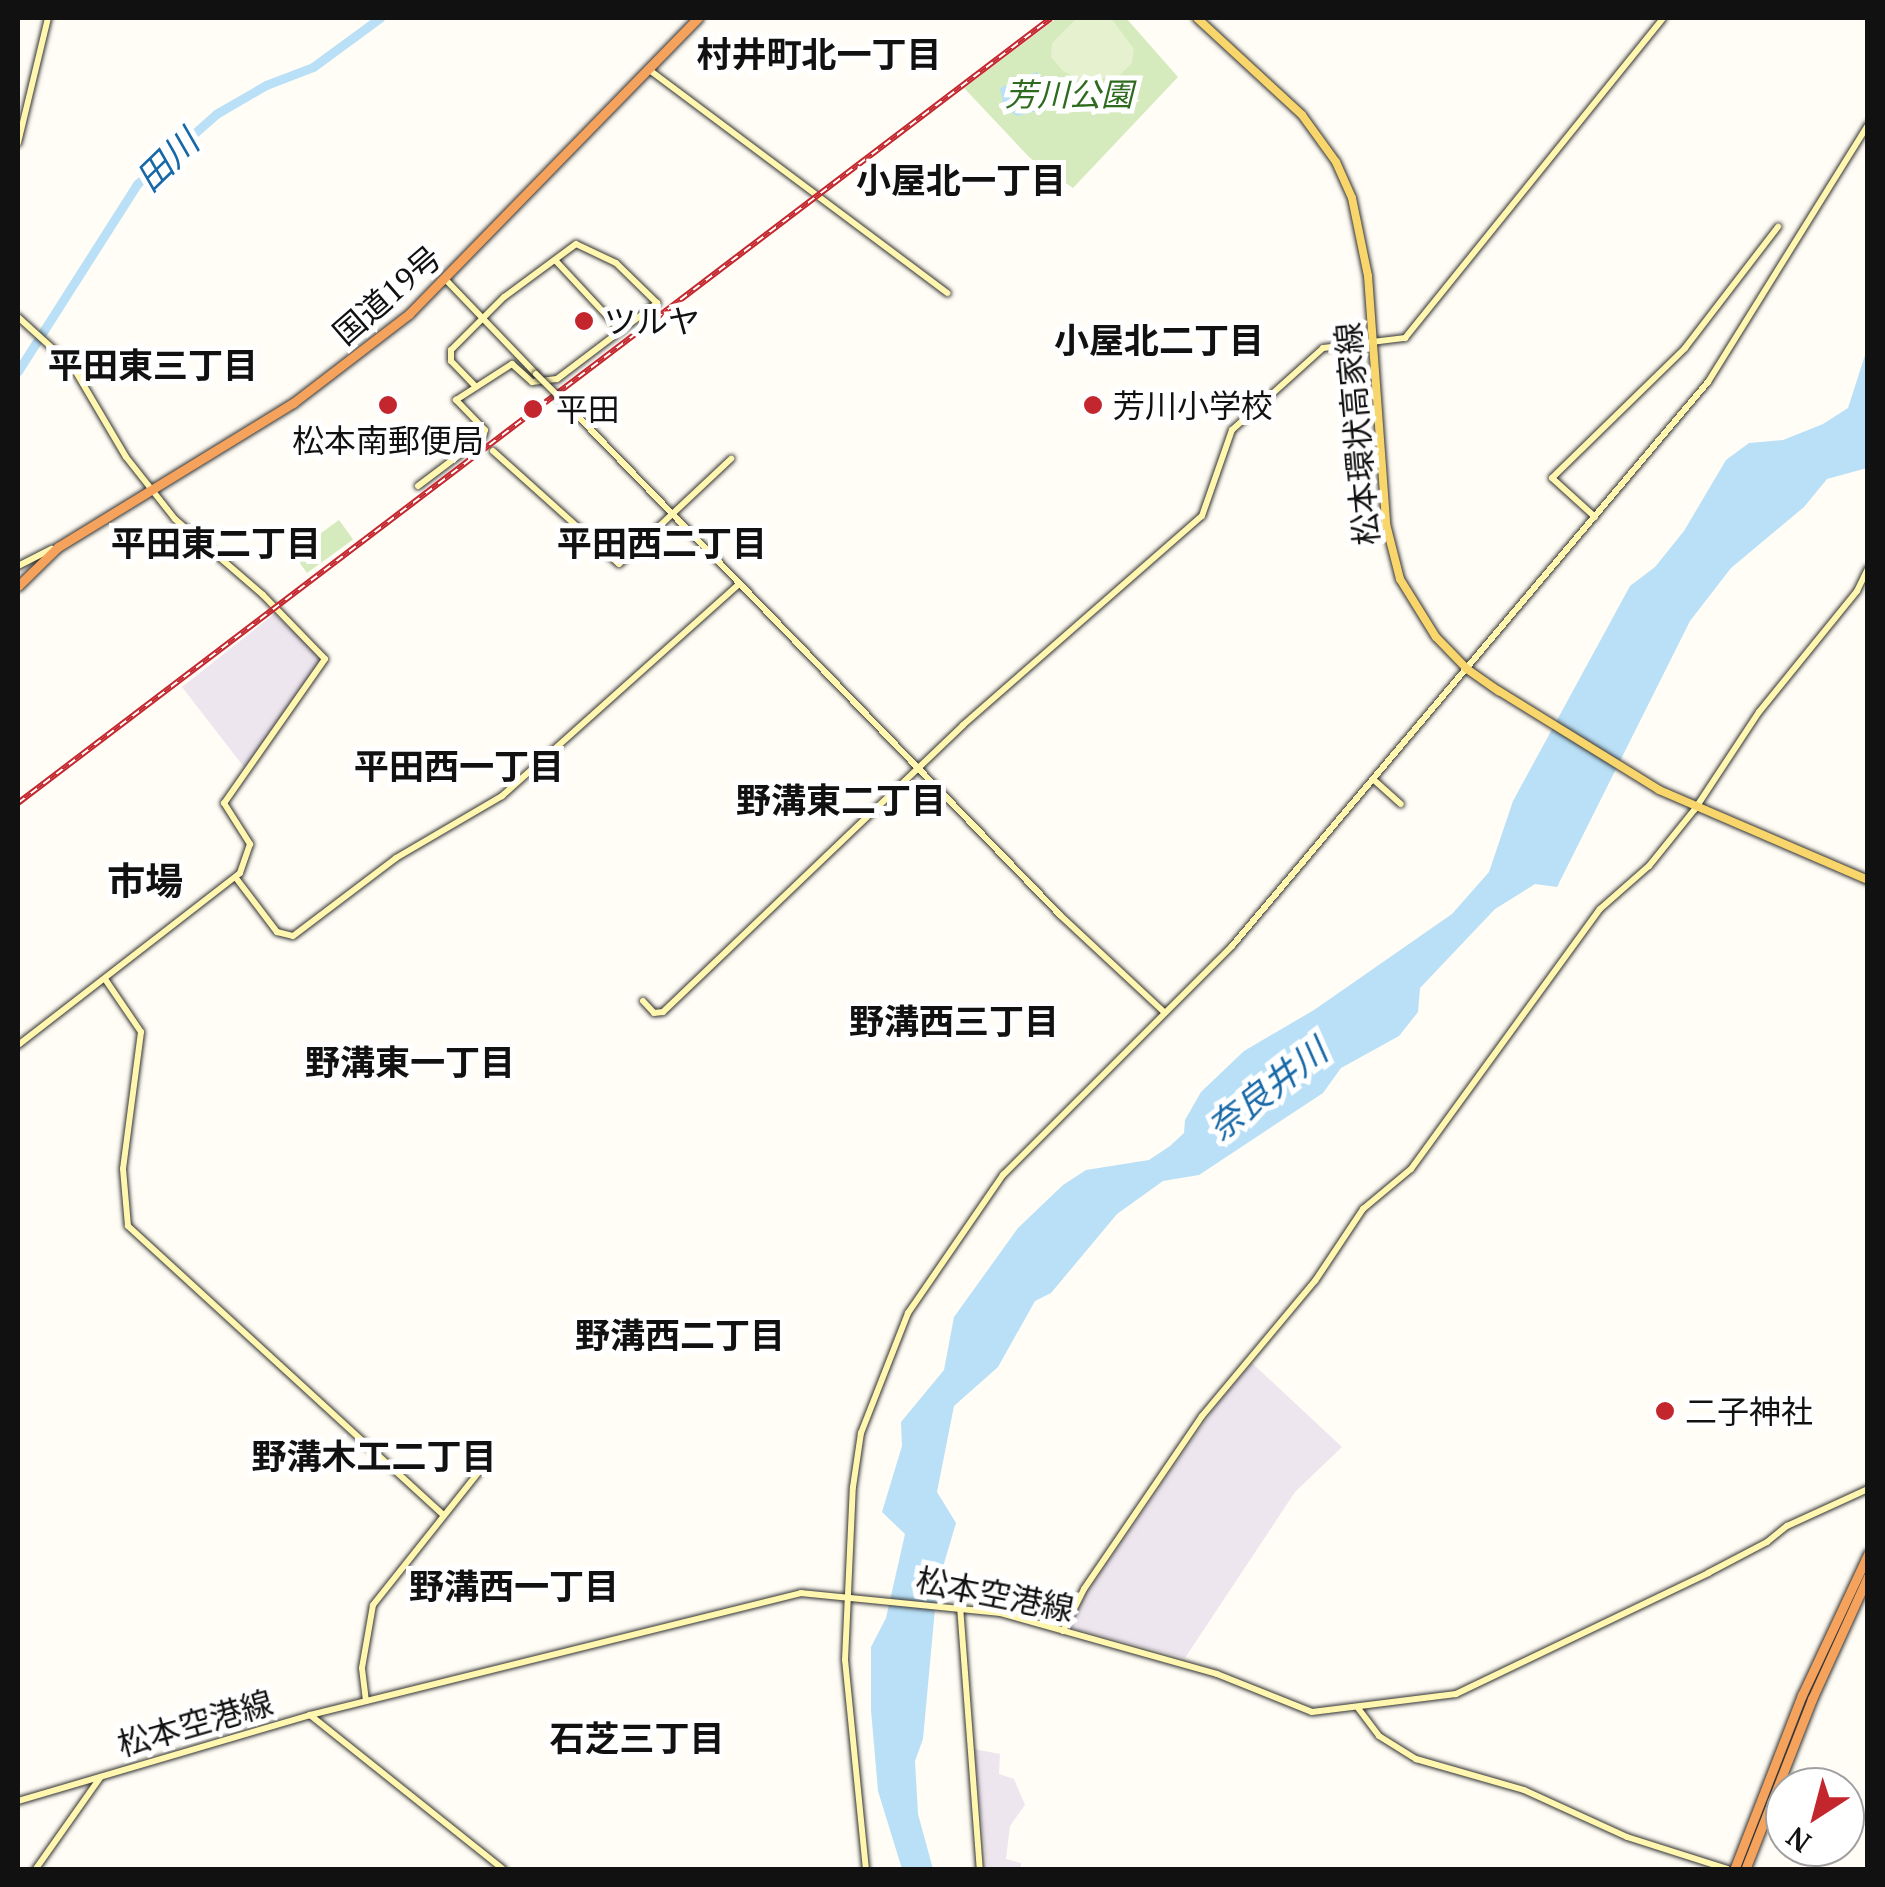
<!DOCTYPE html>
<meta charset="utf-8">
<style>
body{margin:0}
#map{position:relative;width:1885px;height:1887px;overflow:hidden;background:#fffdf5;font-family:"PT Serif","Noto Sans JP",serif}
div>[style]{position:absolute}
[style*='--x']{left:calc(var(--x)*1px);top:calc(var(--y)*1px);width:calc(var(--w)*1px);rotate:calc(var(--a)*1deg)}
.industrial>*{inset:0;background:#eee6ef}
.green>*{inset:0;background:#d5ebbd;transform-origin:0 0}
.pitch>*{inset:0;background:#e6f2cf}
.water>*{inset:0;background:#b9e0f7}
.stream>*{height:2.5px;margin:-1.25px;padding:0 1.25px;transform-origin:1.25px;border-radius:1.25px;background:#b9e0f7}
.river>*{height:9px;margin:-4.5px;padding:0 4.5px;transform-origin:4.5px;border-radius:4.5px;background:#b9e0f7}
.roads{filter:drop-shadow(0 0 2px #333) drop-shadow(0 0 2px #333)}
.secondary>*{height:6px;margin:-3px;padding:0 3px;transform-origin:3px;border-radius:3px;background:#fff6b0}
.primary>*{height:8px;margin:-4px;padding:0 4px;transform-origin:4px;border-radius:4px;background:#f9d66b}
.highway>*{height:9px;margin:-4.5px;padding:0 4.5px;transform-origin:4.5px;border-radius:4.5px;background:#f5a25d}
.rail>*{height:6px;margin-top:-3px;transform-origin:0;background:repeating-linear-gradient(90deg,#fff 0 8px,#c4262e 0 16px);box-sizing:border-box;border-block:2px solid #c4262e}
.bridges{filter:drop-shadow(0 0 2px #333) drop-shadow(0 0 2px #333)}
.secondary-bridge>*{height:6px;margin:-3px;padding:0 3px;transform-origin:3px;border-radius:3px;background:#fff6b0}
.dots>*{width:28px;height:28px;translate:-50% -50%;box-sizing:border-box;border:5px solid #fff;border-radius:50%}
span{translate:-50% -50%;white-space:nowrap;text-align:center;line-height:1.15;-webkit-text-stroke:10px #fff;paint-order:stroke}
.park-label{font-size:32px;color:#2f6b1f;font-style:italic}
.street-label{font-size:32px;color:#111}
.poi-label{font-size:32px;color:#111}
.left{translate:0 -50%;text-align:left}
.neighbourhood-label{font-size:35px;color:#111;font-weight:700}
.water-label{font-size:35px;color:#1768a6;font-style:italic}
.quarter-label{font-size:38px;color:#111;font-weight:700}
.frame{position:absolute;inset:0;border:20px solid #111;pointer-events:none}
.north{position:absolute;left:1765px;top:1767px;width:100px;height:100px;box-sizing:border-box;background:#fff;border:2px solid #a0a0a0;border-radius:50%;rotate:216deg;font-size:28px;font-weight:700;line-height:40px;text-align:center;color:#111}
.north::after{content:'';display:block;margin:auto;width:35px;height:45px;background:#c4262e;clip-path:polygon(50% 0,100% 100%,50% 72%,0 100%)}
</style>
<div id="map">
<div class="industrial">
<div style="clip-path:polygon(274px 614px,320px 656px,320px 664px,247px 771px,182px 687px)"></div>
<div style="clip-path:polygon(1252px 1363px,1342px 1447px,1295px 1492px,1185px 1658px,1068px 1627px,1086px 1594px,1213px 1410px)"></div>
<div style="clip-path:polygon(974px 1749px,1000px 1754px,999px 1774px,1014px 1779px,1025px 1805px,1010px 1826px,1006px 1859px,1021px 1863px,1021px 1869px,987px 1869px)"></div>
</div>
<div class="green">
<div style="clip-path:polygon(1057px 18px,1126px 18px,1178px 77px,1073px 188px,1030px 158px,964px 88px)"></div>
<div style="left:339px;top:520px;width:24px;height:57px;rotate:54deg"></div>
</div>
<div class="pitch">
<div style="clip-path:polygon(1077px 18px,1111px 18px,1134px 49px,1132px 63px,1119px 76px,1082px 81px,1063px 71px,1051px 57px,1052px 43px)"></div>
</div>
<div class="water">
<div style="clip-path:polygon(1037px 72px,1047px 83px,1049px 108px,1017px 116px,1004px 107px,1000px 88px)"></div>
<div style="clip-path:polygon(1867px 349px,1867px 468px,1827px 479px,1804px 507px,1731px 568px,1690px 621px,1557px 887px,1535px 884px,1495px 909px,1420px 988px,1418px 1012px,1399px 1036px,1341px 1068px,1323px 1093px,1199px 1175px,1163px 1181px,1117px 1214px,1051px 1293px,1035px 1301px,998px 1367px,954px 1406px,937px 1492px,956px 1523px,937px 1587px,923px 1739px,915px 1761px,918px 1814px,933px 1869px,902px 1869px,878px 1791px,871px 1710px,871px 1647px,886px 1618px,905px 1534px,882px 1512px,902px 1446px,901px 1422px,944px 1370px,954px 1317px,1018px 1228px,1063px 1185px,1086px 1170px,1149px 1160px,1170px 1146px,1184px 1133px,1185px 1120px,1201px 1092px,1244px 1051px,1314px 1010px,1452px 914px,1489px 872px,1513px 801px,1630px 586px,1655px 567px,1684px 531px,1726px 460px,1749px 443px,1783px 440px,1823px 424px,1848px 408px)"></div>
</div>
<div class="stream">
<div style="--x:1045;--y:97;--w:93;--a:-7.4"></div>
</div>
<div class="river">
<div style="--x:18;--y:371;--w:222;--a:-57.5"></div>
<div style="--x:137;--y:184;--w:106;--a:-41.5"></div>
<div style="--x:216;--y:114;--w:58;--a:-30.1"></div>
<div style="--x:266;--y:85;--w:50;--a:-21"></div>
<div style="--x:313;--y:67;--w:83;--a:-36.2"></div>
</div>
<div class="roads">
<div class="secondary">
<div style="--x:648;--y:69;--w:374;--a:36.8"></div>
<div style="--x:18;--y:143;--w:129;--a:-76.5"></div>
<div style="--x:555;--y:260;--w:97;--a:47.1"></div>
<div style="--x:446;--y:280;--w:130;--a:46.2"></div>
<div style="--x:18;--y:317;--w:74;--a:42.3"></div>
<div style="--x:73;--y:367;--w:104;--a:59.5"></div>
<div style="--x:126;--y:457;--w:79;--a:51.7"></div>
<div style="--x:175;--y:519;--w:116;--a:40.8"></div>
<div style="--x:263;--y:595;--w:89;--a:45.9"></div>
<div style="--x:325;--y:659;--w:176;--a:125"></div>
<div style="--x:224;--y:803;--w:49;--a:57.6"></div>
<div style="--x:250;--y:844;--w:31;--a:109"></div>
<div style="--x:240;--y:873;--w:281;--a:142.2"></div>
<div style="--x:569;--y:407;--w:707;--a:45.97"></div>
<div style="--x:1060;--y:915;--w:142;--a:43"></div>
<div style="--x:493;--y:451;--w:169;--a:41.9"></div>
<div style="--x:619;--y:564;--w:154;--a:-43.2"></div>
<div style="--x:418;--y:486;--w:81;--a:-37"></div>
<div style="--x:483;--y:437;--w:7;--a:-74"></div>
<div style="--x:485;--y:430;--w:42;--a:-134"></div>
<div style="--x:456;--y:400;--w:67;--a:-32.7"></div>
<div style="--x:512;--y:364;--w:27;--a:42"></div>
<div style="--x:532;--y:382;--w:25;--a:-7"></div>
<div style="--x:557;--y:379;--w:126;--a:-37.2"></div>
<div style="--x:657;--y:303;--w:57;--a:-135.7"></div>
<div style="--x:616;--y:263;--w:44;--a:-154.6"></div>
<div style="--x:576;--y:244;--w:89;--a:143.6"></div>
<div style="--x:504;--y:297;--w:75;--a:135"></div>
<div style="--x:451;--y:350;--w:11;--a:90"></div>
<div style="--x:451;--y:361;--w:36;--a:46"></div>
<div style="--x:1595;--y:517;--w:58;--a:-137.8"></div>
<div style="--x:1552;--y:478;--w:186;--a:-44.3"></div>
<div style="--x:1685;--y:348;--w:153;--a:-52.5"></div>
<div style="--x:18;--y:566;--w:38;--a:-27"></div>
<div style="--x:1374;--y:780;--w:36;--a:42"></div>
<div style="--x:236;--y:878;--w:68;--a:52.8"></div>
<div style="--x:277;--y:932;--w:16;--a:14"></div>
<div style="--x:293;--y:936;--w:129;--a:-37.1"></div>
<div style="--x:396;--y:858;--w:123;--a:-30.3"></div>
<div style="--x:502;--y:796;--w:318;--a:-41.8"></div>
<div style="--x:105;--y:979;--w:64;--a:55.8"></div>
<div style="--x:141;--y:1032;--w:138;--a:97.5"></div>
<div style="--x:123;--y:1169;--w:57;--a:85"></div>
<div style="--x:128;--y:1226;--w:427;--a:42.5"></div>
<div style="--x:643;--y:1001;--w:16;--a:47"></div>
<div style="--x:654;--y:1013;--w:9;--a:-6"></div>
<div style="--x:663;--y:1012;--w:415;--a:-43.7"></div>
<div style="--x:963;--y:725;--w:317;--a:-41.2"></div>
<div style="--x:1202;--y:516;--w:91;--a:-70.8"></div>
<div style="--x:1232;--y:430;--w:122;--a:-42"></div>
<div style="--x:1323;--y:348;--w:83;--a:-7"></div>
<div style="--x:1405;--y:338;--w:411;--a:-51.1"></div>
<div style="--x:960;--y:1606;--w:265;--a:85.7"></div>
<div style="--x:1063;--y:1631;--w:47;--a:-63.4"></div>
<div style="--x:1084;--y:1589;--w:209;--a:-55.7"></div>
<div style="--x:1202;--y:1416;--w:176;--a:-50.1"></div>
<div style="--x:1315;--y:1281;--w:87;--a:-56.3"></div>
<div style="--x:1363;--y:1209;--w:62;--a:-39.8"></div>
<div style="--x:1411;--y:1169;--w:321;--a:-54"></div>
<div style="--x:1600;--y:909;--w:65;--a:-41.3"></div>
<div style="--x:1649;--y:866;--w:73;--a:-51.1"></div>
<div style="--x:1695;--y:809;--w:116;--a:-56.6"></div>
<div style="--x:1759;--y:712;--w:156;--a:-51"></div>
<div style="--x:1857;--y:591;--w:25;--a:-64"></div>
<div style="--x:366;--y:1701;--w:33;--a:-97"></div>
<div style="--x:362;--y:1668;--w:64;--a:-80.1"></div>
<div style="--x:373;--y:1605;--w:169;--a:-51.5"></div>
<div style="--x:1358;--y:1708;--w:35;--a:53"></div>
<div style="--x:1379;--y:1736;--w:44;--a:31.9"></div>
<div style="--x:1416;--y:1759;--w:112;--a:16"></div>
<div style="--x:1524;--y:1790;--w:113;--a:24.5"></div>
<div style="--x:1627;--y:1837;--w:105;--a:17.7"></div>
<div style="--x:310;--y:1715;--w:248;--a:38.6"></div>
<div style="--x:18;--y:1801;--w:304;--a:-16.4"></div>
<div style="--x:310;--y:1715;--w:506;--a:-13.95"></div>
<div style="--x:801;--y:1593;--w:200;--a:5.7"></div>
<div style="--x:1000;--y:1613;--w:225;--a:15.7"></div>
<div style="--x:1217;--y:1674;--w:102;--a:21.8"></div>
<div style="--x:1312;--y:1712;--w:145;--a:-7.1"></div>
<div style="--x:1456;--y:1694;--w:280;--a:-25.6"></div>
<div style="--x:1708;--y:1573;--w:67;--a:-27.7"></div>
<div style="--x:1767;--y:1542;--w:26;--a:-39"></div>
<div style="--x:1787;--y:1526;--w:89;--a:-24.6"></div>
<div style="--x:35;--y:1870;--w:113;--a:-54.8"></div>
<div style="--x:866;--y:1870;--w:211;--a:-95.7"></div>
<div style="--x:845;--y:1660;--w:173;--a:-87.4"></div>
<div style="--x:853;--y:1487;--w:55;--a:-81.6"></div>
<div style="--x:861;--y:1433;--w:129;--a:-68.6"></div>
<div style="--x:908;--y:1313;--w:168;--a:-55.5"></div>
<div style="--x:1003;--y:1175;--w:324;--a:-45"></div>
<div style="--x:1232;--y:946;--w:738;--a:-49.84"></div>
<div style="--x:1708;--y:382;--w:303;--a:-58.1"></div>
</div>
<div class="primary">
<div style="--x:1197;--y:18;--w:143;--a:42.7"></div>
<div style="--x:1302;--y:115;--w:58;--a:54.1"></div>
<div style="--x:1336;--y:162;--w:39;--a:66"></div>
<div style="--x:1352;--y:198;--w:80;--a:78.4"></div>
<div style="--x:1368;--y:276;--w:249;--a:85.8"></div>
<div style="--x:1386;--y:524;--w:57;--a:75.7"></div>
<div style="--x:1400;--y:579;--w:68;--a:58.2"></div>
<div style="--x:1436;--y:637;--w:45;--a:45.9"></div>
<div style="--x:1467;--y:669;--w:39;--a:35"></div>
<div style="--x:1499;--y:691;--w:188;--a:31.7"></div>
<div style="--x:1659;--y:790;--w:228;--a:23.3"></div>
</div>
<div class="highway">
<div style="--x:18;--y:586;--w:56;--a:-44.3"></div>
<div style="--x:58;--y:547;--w:276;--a:-31.5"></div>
<div style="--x:293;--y:403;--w:146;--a:-37.5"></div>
<div style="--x:409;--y:314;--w:414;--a:-45.7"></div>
<div style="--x:1734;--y:1870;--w:188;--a:-68.8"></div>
<div style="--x:1802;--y:1695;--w:156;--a:-64.9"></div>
<div style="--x:1745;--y:1870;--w:184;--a:-68.6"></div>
<div style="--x:1812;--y:1699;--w:135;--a:-65.5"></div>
</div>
</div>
<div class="rail">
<div style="--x:18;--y:803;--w:1297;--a:-37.23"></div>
</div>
<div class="bridges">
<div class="secondary-bridge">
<div style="--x:536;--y:374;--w:47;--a:45"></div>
</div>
</div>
<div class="dots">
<div style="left:584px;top:321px;background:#c4262e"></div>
<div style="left:388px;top:405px;background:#c4262e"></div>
<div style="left:1093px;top:405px;background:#c4262e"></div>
<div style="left:533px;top:409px;background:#c4262e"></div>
<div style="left:1665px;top:1411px;background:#c4262e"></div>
</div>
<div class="park-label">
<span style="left:1069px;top:94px">芳川公園</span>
</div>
<div class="street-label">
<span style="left:387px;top:295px;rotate:-41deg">国道19号</span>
<span style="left:1357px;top:434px;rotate:-95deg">松本環状高家線</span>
<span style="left:995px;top:1594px;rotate:11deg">松本空港線</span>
<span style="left:195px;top:1723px;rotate:-16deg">松本空港線</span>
</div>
<div class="poi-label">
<span class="left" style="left:604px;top:321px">ツルヤ</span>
<span class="left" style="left:1113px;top:405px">芳川小学校</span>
<span class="left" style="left:556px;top:409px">平田</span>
<span style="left:388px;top:440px">松本南郵便局</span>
<span class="left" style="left:1685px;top:1411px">二子神社</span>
</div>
<div class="neighbourhood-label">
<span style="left:819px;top:54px">村井町北一丁目</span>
<span style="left:961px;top:180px">小屋北一丁目</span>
<span style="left:1159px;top:340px">小屋北二丁目</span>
<span style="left:153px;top:365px">平田東三丁目</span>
<span style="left:216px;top:543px">平田東二丁目</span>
<span style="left:662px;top:543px">平田西二丁目</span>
<span style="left:459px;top:766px">平田西一丁目</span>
<span style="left:841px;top:800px">野溝東二丁目</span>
<span style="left:954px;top:1021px">野溝西三丁目</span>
<span style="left:410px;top:1062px">野溝東一丁目</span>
<span style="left:680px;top:1335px">野溝西二丁目</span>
<span style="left:374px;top:1456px">野溝木工二丁目</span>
<span style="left:514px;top:1586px">野溝西一丁目</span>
<span style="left:637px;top:1738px">石芝三丁目</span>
</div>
<div class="water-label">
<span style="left:167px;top:160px;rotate:-44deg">田川</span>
<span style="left:1267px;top:1089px;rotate:-38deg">奈良井川</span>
</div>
<div class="quarter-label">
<span style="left:145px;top:882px">市場</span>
</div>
<div class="frame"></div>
<div class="north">N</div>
</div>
